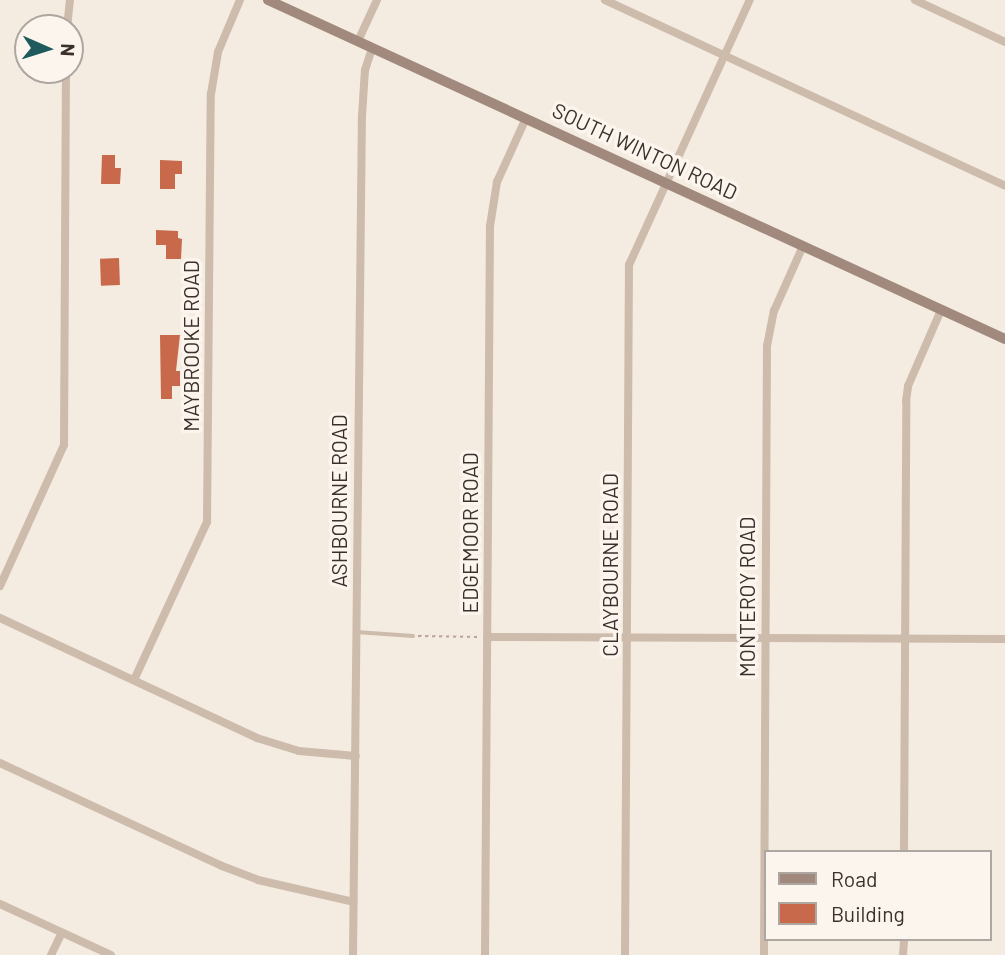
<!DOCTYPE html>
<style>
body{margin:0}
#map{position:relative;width:1005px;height:955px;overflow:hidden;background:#f4ebe1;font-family:Barlow,sans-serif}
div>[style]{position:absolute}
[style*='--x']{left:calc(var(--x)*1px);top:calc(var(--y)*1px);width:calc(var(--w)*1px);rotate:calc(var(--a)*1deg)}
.building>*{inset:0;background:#c8694b;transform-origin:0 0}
.path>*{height:2px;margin-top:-1px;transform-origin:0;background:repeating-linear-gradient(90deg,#b9a596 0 3.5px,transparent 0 7px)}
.lane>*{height:3.5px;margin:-1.75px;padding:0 1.75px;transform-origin:1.75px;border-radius:1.75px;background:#cdbbac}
.street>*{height:8px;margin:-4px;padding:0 4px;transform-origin:4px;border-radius:4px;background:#cdbbac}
.secondary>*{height:10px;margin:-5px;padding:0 5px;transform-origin:5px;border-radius:5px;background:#a18a7d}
span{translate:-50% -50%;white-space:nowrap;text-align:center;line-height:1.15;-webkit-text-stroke:7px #fbf5ee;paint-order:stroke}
.street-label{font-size:21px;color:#3b302b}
.legend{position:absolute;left:764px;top:850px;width:228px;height:91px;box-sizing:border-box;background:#fbf5ee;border:2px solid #aea6a0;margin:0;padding:9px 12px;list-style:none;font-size:21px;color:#3b302b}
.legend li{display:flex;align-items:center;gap:14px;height:35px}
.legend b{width:35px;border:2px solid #aea6a0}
.north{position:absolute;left:14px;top:14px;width:70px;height:70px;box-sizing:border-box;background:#fbf5ee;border:2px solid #aea6a0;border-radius:50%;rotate:93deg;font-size:19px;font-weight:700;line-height:28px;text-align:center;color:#3b302b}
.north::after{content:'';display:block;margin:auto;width:24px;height:32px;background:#1f5a5e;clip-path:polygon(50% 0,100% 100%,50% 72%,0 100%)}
</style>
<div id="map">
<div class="building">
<div style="clip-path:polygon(102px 155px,115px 155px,115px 168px,121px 168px,120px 184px,101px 184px)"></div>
<div style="clip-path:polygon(160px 160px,182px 161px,182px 174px,175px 174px,175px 189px,160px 189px)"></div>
<div style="clip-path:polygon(156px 230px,178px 231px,178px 238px,182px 239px,181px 259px,166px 259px,166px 245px,156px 245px)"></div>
<div style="left:119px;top:258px;width:27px;height:19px;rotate:88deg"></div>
<div style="clip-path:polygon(160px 335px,180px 335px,176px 371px,180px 371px,180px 386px,172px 386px,172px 399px,161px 399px)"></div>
</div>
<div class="path">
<div style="--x:418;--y:636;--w:61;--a:0.9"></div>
</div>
<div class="lane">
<div style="--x:356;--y:632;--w:57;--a:4"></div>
</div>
<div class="street">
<div style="--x:605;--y:0;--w:441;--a:24.9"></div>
<div style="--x:915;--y:0;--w:99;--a:25"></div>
<div style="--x:67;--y:28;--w:28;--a:-84"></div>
<div style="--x:358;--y:41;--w:45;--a:-65.1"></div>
<div style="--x:0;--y:586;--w:155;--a:-65.6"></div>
<div style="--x:64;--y:445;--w:375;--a:-89.7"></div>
<div style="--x:0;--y:618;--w:284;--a:25"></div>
<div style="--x:257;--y:738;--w:44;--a:17.2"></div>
<div style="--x:299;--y:751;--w:57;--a:5"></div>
<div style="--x:487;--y:637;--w:518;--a:0.22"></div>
<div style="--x:134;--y:680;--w:174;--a:-65.2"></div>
<div style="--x:207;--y:522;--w:428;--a:-89.5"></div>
<div style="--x:211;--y:94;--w:43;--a:-80.5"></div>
<div style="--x:218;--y:52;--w:56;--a:-67.1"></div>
<div style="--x:0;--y:763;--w:245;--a:24.9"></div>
<div style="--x:222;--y:866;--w:39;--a:21"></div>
<div style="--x:258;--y:880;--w:98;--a:12.9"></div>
<div style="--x:904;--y:852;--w:451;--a:-89.7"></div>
<div style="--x:906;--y:401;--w:15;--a:-82"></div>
<div style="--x:908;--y:386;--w:83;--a:-66.5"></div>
<div style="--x:0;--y:904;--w:122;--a:24.7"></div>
<div style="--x:51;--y:955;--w:25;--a:-64"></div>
<div style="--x:353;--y:955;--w:839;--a:-89.39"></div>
<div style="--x:362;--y:116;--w:46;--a:-86.3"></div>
<div style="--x:365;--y:70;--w:23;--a:-72"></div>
<div style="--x:485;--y:955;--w:729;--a:-89.61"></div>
<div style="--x:490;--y:226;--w:45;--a:-81"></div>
<div style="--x:497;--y:182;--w:70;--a:-65.6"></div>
<div style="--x:625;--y:955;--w:690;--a:-89.67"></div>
<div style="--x:629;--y:265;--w:291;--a:-65.5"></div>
<div style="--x:764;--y:955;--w:609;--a:-89.72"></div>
<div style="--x:767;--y:346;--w:36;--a:-79"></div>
<div style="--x:774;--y:311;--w:71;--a:-66"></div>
<div style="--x:903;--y:955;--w:16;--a:-86"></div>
</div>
<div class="secondary">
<div style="--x:268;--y:0;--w:811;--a:24.7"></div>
</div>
<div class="street-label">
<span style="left:645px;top:151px;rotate:25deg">SOUTH WINTON ROAD</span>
<span style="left:191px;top:346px;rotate:-90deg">MAYBROOKE ROAD</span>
<span style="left:339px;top:501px;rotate:-90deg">ASHBOURNE ROAD</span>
<span style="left:470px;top:533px;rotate:-90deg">EDGEMOOR ROAD</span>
<span style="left:610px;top:565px;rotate:-90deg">CLAYBOURNE ROAD</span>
<span style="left:747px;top:597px;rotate:-90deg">MONTEROY ROAD</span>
</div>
<ul class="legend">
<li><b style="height:9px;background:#a18a7d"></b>Road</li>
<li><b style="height:19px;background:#c8694b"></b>Building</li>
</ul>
<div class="north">N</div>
</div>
